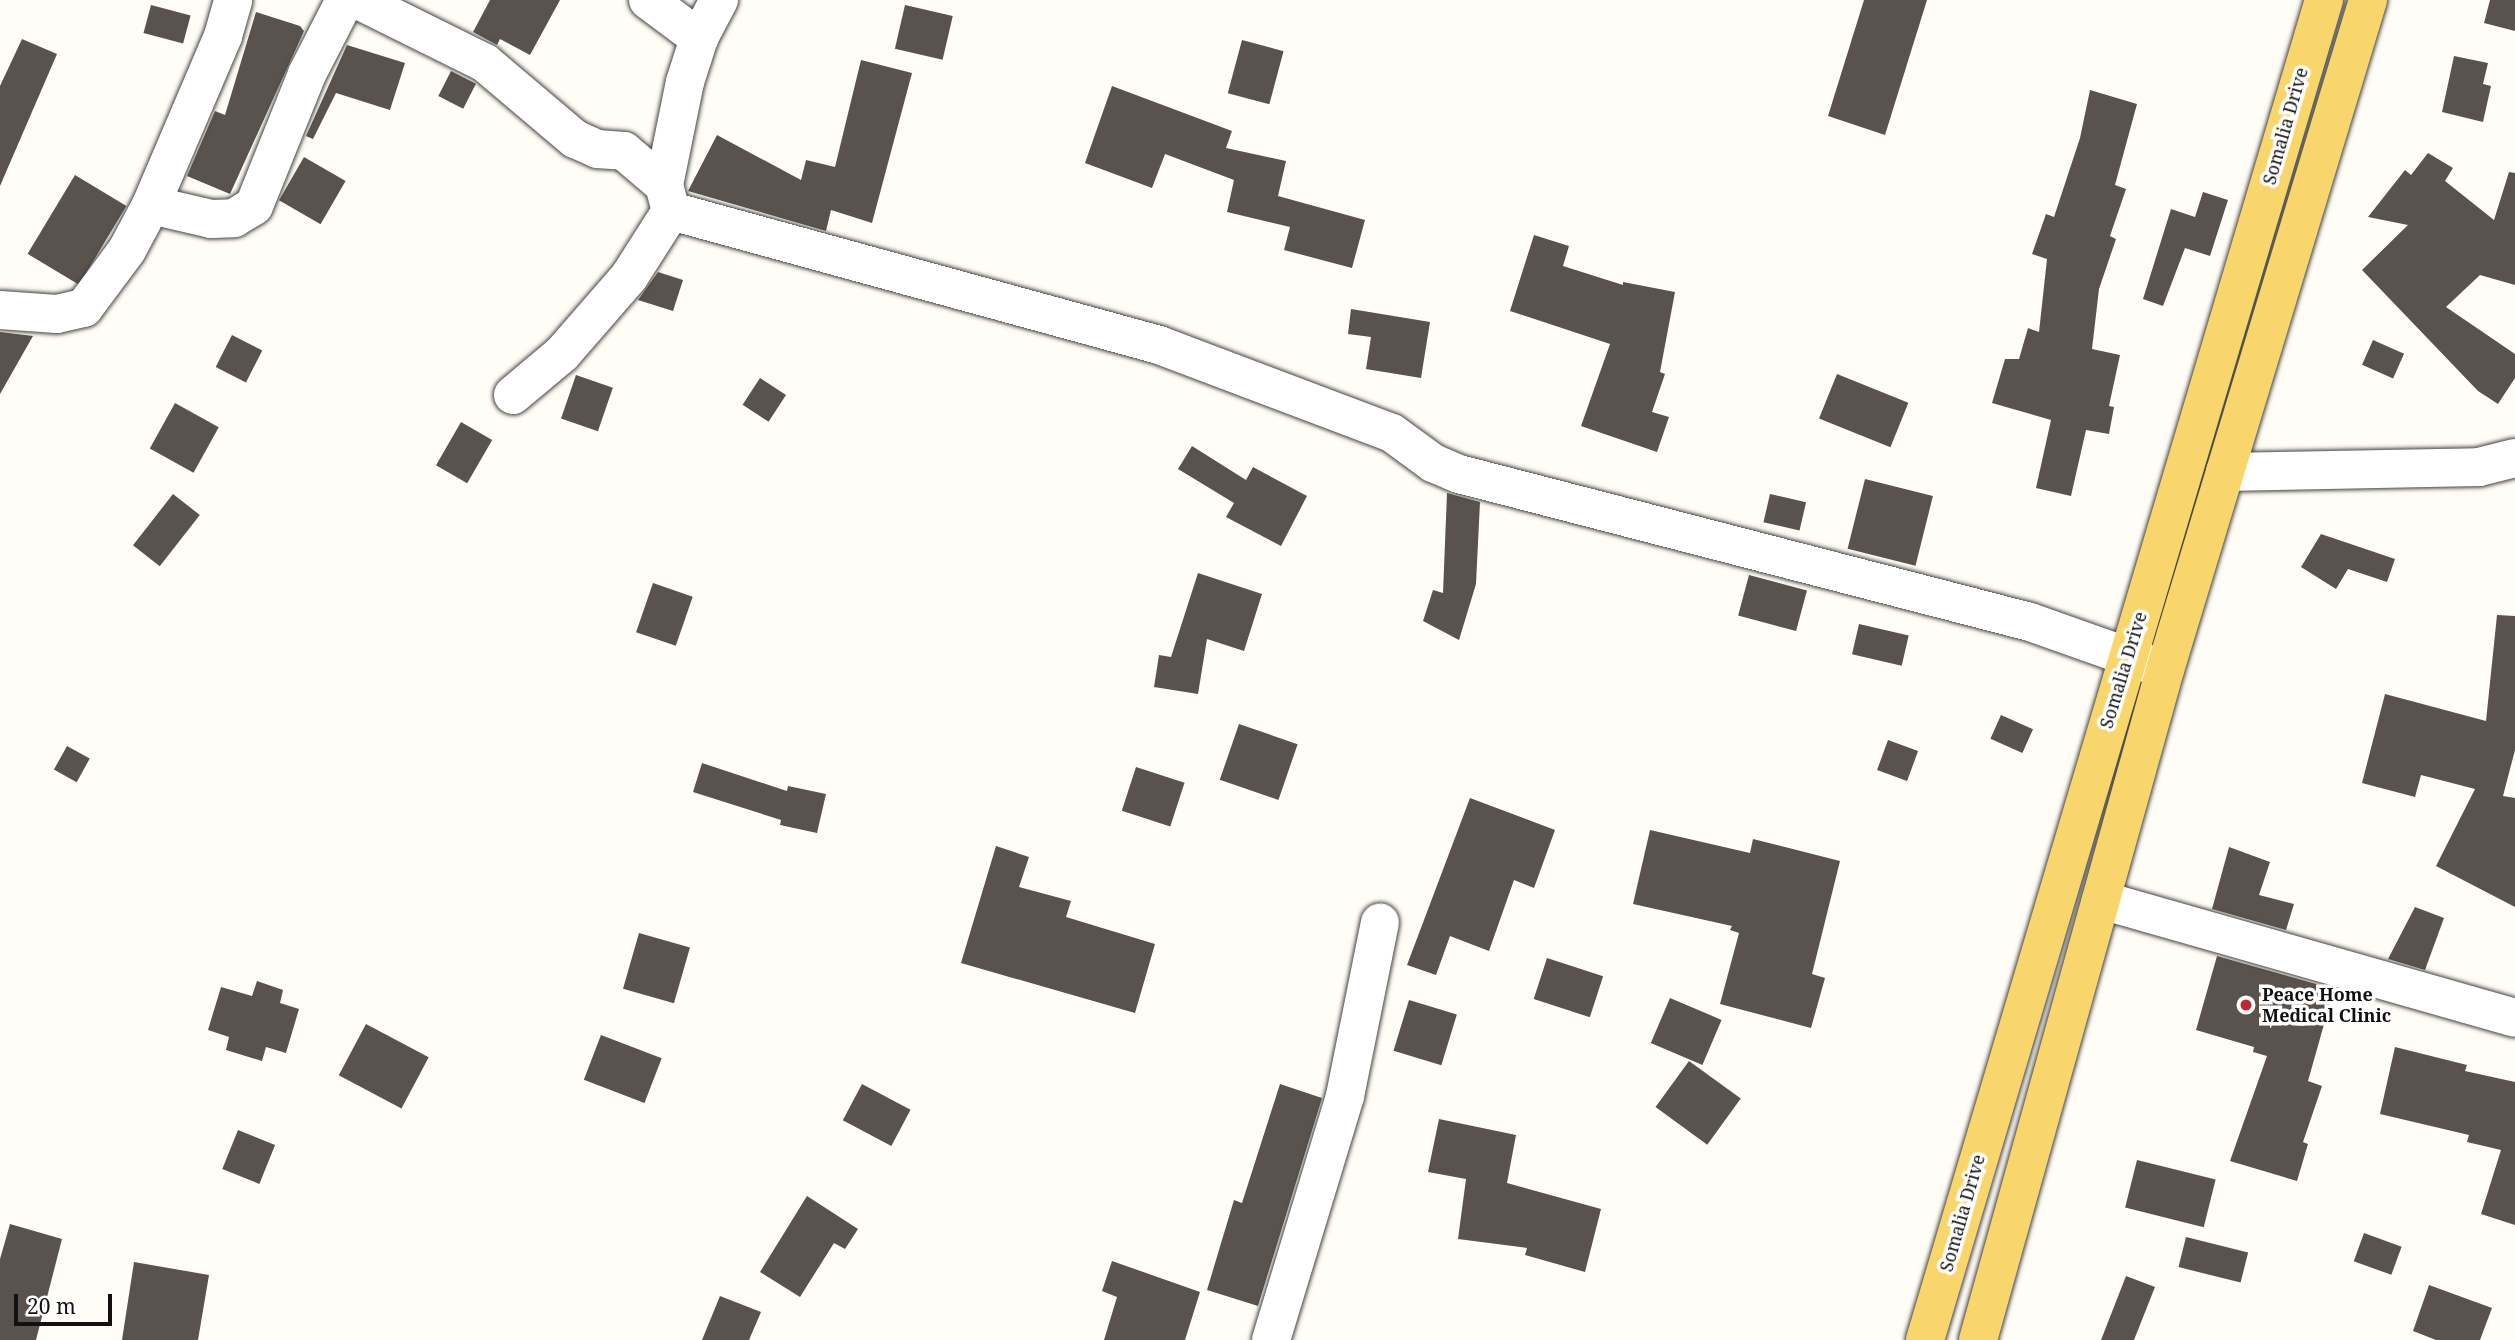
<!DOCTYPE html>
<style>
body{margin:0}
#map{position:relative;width:2515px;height:1340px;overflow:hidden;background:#fffdf5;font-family:"Noto Serif",serif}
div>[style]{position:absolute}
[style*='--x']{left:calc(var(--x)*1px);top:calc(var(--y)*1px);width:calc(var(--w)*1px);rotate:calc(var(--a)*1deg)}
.building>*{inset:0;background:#5a524d;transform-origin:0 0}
.roads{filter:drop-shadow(0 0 2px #444) drop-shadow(0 0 2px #444)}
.minor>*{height:38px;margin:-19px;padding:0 19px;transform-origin:19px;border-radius:19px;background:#fff}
.major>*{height:38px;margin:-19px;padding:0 19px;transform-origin:19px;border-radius:19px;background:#f9d66b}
.dots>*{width:19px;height:19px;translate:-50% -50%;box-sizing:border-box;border:4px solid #fff;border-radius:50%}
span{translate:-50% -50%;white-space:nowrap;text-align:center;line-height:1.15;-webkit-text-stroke:7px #fff;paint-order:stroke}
.street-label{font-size:18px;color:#111}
.poi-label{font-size:18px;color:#111;font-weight:700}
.left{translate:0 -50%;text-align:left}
.scale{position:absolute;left:14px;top:1294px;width:98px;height:32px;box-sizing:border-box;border:4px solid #111;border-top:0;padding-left:9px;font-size:21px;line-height:24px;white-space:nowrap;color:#111;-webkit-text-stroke:5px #fff;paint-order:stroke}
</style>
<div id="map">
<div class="building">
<div style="clip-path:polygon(490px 0,560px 0,530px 55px,500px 39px,497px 45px,473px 32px)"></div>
<div style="clip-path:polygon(1864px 0,1927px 0,1885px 135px,1828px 116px)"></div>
<div style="clip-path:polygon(2490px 0,2515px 0,2515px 31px,2484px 23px)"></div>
<div style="left:151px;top:5px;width:41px;height:29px;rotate:15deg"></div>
<div style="left:905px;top:5px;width:49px;height:45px;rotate:13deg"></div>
<div style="clip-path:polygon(256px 12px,300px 26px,304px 31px,230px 194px,187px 176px,215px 111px,225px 115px)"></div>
<div style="clip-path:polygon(22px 39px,57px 54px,0 186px,0 86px)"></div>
<div style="left:1242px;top:40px;width:43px;height:55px;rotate:15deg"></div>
<div style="clip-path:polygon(347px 45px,405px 63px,390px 110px,336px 93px,313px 139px,306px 136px)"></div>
<div style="clip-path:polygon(2454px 56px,2488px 63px,2483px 84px,2491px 86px,2483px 122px,2442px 112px)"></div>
<div style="clip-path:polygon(861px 60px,912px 73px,872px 223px,831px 210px,826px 231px,688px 191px,717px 135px,801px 180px,806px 160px,835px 167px)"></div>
<div style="left:451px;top:71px;width:28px;height:28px;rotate:27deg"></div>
<div style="clip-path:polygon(1112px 86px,1232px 131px,1226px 148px,1286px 161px,1278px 196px,1365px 220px,1352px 268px,1284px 250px,1290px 227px,1227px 212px,1234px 180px,1165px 154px,1152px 188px,1085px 163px)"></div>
<div style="clip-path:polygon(2090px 90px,2137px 104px,2115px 185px,2126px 189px,2110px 236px,2116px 239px,2099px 289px,2092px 349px,2120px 355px,2109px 406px,2114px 407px,2109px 434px,2086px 430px,2071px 496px,2036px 488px,2051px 420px,1992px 403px,2005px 359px,2019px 359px,2028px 328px,2039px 332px,2047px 259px,2032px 254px,2046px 214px,2054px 217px,2080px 138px)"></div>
<div style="clip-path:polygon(2428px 153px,2453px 168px,2445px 181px,2494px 220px,2509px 172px,2515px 173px,2515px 285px,2480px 275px,2446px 307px,2515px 354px,2515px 378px,2498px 404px,2478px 391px,2362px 270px,2408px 225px,2368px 217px,2405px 170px,2411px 175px)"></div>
<div style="left:304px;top:157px;width:48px;height:50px;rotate:30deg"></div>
<div style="left:75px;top:175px;width:60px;height:92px;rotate:31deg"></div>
<div style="clip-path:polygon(2203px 192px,2228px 200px,2210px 256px,2185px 248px,2163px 306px,2143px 299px,2171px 209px,2195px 217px)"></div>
<div style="clip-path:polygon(1534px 235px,1569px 246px,1563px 266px,1623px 285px,1623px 282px,1675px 292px,1660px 372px,1665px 374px,1652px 412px,1669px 417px,1657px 452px,1581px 426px,1610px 344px,1510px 311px)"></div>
<div style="clip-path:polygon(658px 272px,683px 280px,673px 311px,638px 300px)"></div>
<div style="clip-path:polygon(1351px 309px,1430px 322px,1421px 378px,1366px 369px,1371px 337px,1348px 334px)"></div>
<div style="clip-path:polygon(0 332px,33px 336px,0 394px)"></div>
<div style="left:232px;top:335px;width:34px;height:36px;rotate:27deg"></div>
<div style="left:2373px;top:340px;width:34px;height:27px;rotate:24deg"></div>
<div style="left:1837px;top:374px;width:77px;height:48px;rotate:22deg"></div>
<div style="left:576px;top:375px;width:39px;height:46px;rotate:19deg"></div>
<div style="left:760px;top:378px;width:31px;height:32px;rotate:33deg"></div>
<div style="left:175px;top:403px;width:50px;height:52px;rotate:29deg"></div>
<div style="left:461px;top:422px;width:36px;height:50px;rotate:30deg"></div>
<div style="clip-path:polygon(1192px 446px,1246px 480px,1253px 467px,1307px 496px,1281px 546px,1226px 517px,1234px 503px,1178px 469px)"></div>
<div style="left:1865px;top:479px;width:70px;height:72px;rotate:14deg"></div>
<div style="clip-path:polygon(1447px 493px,1480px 502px,1476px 584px,1459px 640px,1423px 621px,1433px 590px,1443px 593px)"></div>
<div style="left:173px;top:494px;width:34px;height:65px;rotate:38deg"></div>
<div style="left:1770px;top:494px;width:37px;height:29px;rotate:13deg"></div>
<div style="clip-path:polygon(2321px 534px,2395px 559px,2387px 582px,2348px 569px,2336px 589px,2301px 567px)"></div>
<div style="clip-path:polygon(1198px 573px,1262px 594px,1244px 651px,1207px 639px,1198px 694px,1154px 687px,1159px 655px,1171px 657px)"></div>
<div style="left:1749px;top:575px;width:60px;height:42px;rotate:15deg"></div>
<div style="left:653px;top:583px;width:42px;height:52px;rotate:19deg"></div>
<div style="clip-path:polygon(2497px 615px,2515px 616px,2515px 750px,2503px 796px,2515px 798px,2515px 907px,2436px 866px,2475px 789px,2421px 775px,2415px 797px,2362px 783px,2385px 694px,2486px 721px)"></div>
<div style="left:1859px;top:624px;width:51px;height:31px;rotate:13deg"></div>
<div style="left:2001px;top:715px;width:35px;height:26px;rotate:24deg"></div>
<div style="left:1239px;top:724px;width:62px;height:59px;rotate:19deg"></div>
<div style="left:1888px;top:740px;width:32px;height:32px;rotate:20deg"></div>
<div style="left:67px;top:746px;width:26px;height:27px;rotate:29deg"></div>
<div style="clip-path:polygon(702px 763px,787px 791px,788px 786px,826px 794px,817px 833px,780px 825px,781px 820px,693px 792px)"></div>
<div style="left:1136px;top:767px;width:51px;height:46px;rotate:18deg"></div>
<div style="clip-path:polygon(1470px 798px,1555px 830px,1534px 888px,1514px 880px,1489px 951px,1450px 936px,1436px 975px,1407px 965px)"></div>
<div style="clip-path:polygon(1650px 830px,1750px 853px,1753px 839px,1840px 861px,1812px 974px,1825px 978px,1811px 1028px,1720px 1004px,1739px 933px,1730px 930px,1732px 926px,1633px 904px)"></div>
<div style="clip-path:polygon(996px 846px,1029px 857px,1019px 887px,1071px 901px,1066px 917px,1155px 944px,1135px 1013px,961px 963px)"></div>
<div style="clip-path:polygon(2229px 847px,2270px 862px,2259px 895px,2294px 904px,2286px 930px,2212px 909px)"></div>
<div style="clip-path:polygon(2415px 907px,2444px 918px,2425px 970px,2388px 959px)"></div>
<div style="left:639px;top:933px;width:53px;height:58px;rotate:16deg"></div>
<div style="clip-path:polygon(2217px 956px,2334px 989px,2308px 1081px,2322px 1086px,2303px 1142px,2308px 1144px,2297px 1181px,2230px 1161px,2267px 1056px,2253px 1052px,2254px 1047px,2196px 1030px)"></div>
<div style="left:1547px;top:958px;width:59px;height:43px;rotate:18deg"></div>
<div style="clip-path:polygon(257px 981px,283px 990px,280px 1003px,299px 1009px,286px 1053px,266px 1047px,262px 1061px,226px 1050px,229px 1037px,208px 1030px,221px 987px,252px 996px)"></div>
<div style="left:1670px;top:998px;width:56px;height:49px;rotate:23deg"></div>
<div style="left:1409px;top:1000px;width:50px;height:53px;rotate:17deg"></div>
<div style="left:366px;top:1024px;width:71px;height:58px;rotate:28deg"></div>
<div style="left:601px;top:1035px;width:65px;height:48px;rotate:21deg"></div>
<div style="clip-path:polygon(2395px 1047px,2467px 1065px,2465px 1071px,2515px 1082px,2515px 1225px,2481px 1214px,2501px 1150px,2467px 1142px,2469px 1135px,2380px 1114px)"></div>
<div style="left:1689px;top:1061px;width:64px;height:57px;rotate:36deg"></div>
<div style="left:862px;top:1084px;width:55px;height:41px;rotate:28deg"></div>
<div style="clip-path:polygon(1280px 1084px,1322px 1098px,1258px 1306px,1207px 1290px,1234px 1200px,1242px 1203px)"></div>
<div style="clip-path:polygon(1439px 1119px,1516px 1135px,1507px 1183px,1601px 1209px,1585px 1272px,1525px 1255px,1527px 1248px,1458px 1239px,1466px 1179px,1428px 1172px)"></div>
<div style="left:238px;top:1130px;width:40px;height:42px;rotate:22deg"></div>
<div style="left:2137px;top:1160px;width:81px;height:49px;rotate:14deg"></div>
<div style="clip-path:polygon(807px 1196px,858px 1229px,845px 1249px,834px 1243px,800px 1297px,760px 1272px)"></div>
<div style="clip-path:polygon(10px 1224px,62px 1239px,36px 1340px,0 1340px,0 1259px)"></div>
<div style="left:2364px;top:1233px;width:40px;height:30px;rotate:20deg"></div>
<div style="left:2186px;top:1237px;width:64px;height:31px;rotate:14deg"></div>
<div style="clip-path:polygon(1112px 1261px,1200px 1292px,1185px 1340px,1104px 1340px,1117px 1297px,1102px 1291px)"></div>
<div style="clip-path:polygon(134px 1262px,209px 1275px,198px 1340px,122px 1340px)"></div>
<div style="clip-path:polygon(2126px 1276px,2155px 1287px,2134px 1340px,2101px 1340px)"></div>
<div style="clip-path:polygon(2429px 1285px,2492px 1308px,2480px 1340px,2436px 1340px,2413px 1331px)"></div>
<div style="clip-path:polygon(720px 1296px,761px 1312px,749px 1340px,702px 1340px)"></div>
</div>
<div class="roads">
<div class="minor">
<div style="--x:358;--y:0;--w:142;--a:26.4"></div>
<div style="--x:485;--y:63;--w:118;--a:40.2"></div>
<div style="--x:575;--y:139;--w:24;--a:24"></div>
<div style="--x:597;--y:149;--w:27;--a:4"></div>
<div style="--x:624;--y:151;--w:52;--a:40.4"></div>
<div style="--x:664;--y:185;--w:27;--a:75"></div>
<div style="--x:671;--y:211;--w:506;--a:15.35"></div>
<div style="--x:1159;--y:345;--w:249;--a:20.7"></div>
<div style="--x:1392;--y:433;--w:51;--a:36.2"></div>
<div style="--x:1433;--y:463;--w:28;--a:23"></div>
<div style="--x:1459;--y:474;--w:590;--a:14.53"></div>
<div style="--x:2030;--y:622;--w:138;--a:19.5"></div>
<div style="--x:648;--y:0;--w:64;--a:36.7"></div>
<div style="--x:664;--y:185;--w:105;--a:-78.5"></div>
<div style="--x:685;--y:82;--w:46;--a:-72.3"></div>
<div style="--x:699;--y:38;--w:43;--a:-62.2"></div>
<div style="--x:151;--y:205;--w:62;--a:13.1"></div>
<div style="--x:211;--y:219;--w:23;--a:-2"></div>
<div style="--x:234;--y:218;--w:23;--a:-31"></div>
<div style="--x:254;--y:206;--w:142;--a:-68.1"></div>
<div style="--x:307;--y:74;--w:83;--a:-62.8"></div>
<div style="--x:0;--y:310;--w:57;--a:4"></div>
<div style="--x:57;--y:314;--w:28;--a:-13"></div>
<div style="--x:84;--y:308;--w:72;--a:-53.4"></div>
<div style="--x:127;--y:250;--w:51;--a:-61.9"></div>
<div style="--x:151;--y:205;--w:184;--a:-66.9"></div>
<div style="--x:223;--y:36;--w:37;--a:-74"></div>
<div style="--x:513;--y:395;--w:64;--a:-39.9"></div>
<div style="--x:562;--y:354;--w:102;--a:-49"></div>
<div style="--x:629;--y:277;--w:78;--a:-57.5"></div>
<div style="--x:2225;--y:472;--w:254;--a:-1.1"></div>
<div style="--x:2479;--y:467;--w:37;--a:-14"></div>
<div style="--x:2101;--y:900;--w:430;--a:15.9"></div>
<div style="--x:1271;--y:1340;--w:255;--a:-73.1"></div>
<div style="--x:1345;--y:1096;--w:177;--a:-78.6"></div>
</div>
<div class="major">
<div style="--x:1925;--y:1340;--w:1398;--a:-73.42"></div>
<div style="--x:1978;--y:1340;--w:696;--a:-74.41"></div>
<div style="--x:2165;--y:670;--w:700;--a:-73.14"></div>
</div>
</div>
<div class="dots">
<div style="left:2246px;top:1005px;background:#c4262e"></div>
</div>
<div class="street-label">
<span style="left:2285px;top:126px;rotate:-74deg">Somalia Drive</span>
<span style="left:2123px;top:670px;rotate:-73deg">Somalia Drive</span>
<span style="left:1962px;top:1213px;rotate:-74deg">Somalia Drive</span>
</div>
<div class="poi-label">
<span class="left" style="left:2262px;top:1005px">Peace Home<br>Medical Clinic</span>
</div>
<div class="scale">20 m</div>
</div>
